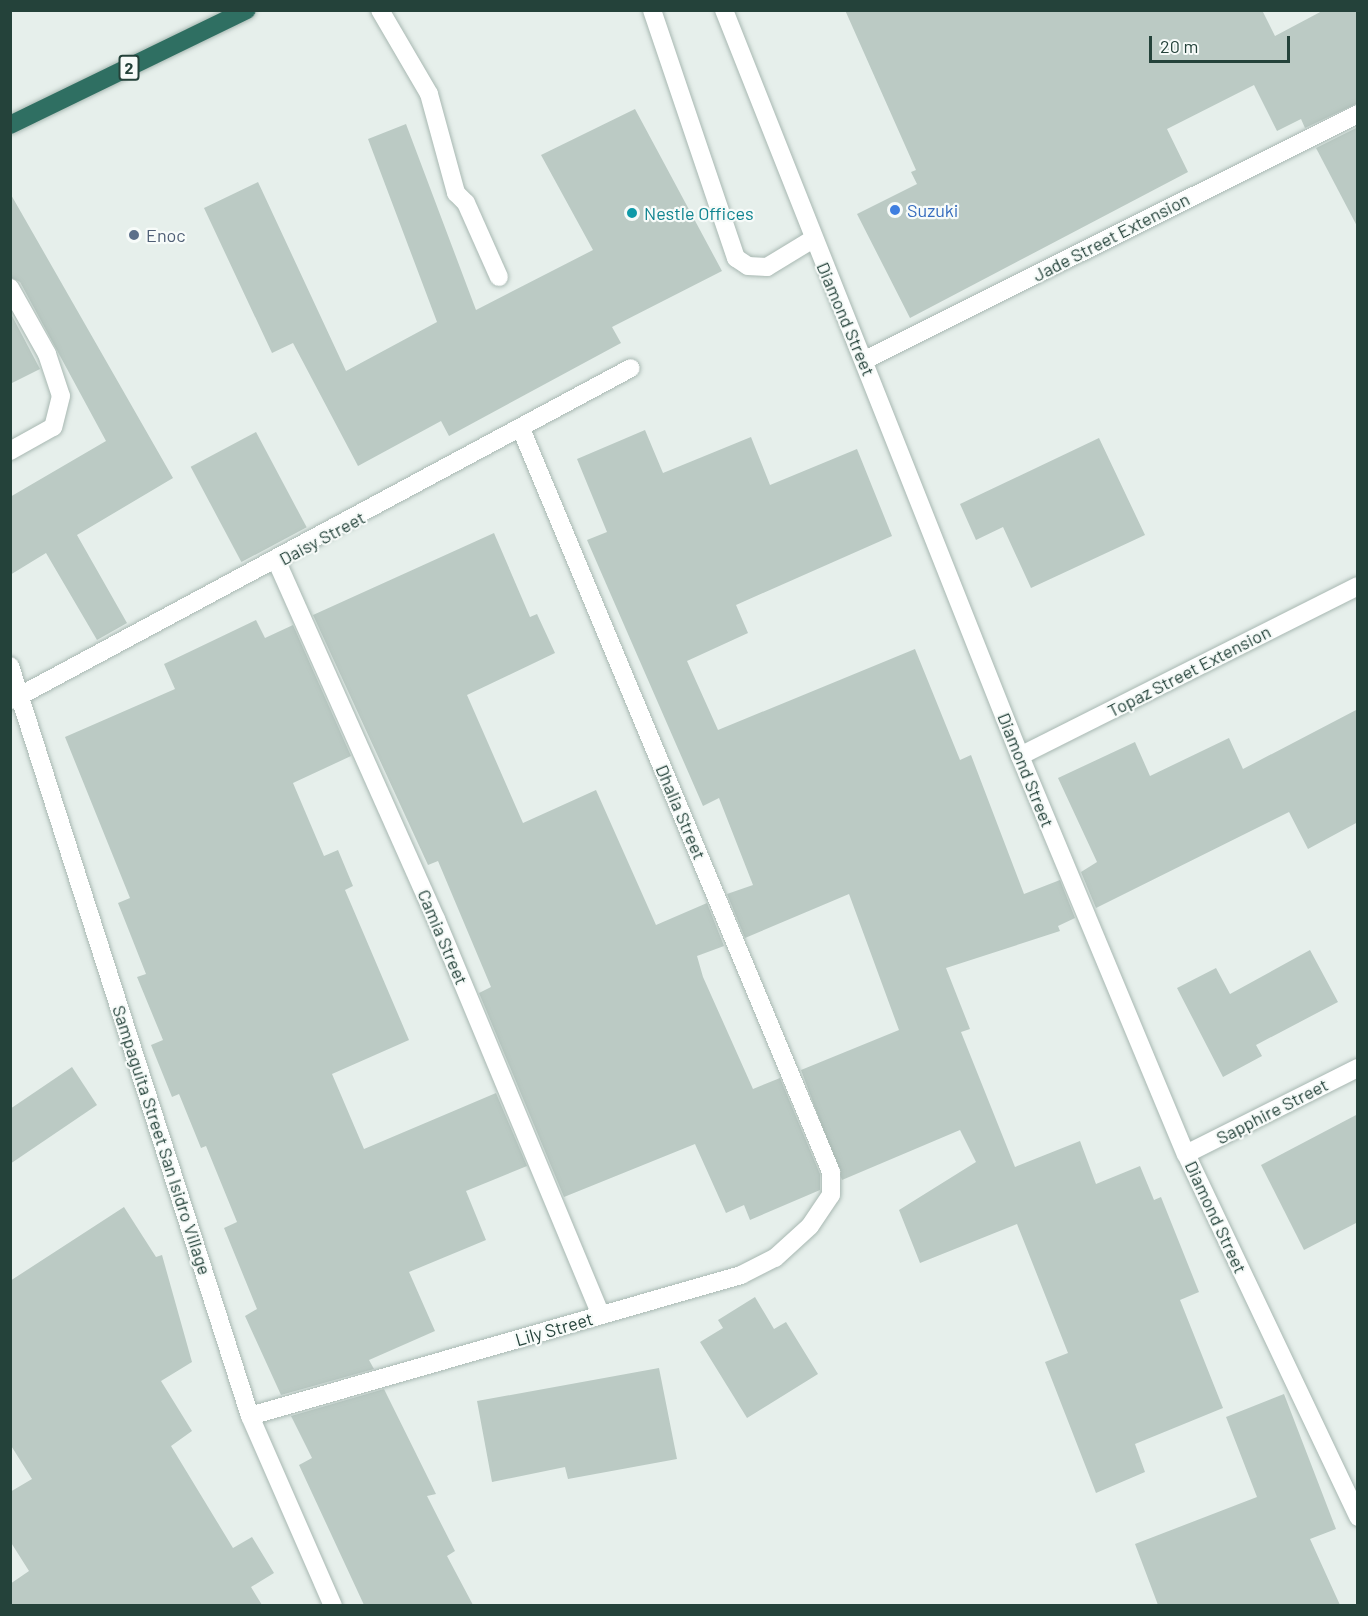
<!DOCTYPE html>
<style>
body{margin:0}
#map{position:relative;width:1368px;height:1616px;overflow:hidden;background:#e6efeb;font-family:Barlow,sans-serif}
div>[style]{position:absolute}
[style*='--x']{left:calc(var(--x)*1px);top:calc(var(--y)*1px);width:calc(var(--w)*1px);rotate:calc(var(--a)*1deg)}
.building>*{inset:0;background:#bbcac4;transform-origin:0 0}
.roads{filter:drop-shadow(0 0 2px #a8b8b2) drop-shadow(0 0 2px #a8b8b2)}
.lane>*{height:18px;margin:-9px;padding:0 9px;transform-origin:9px;border-radius:9px;background:#fff}
.street>*{height:18px;margin:-9px;padding:0 9px;transform-origin:9px;border-radius:9px;background:#fff}
.highway>*{height:18px;margin:-9px;padding:0 9px;transform-origin:9px;border-radius:9px;background:#2f6f62}
.dots>*{width:16px;height:16px;translate:-50% -50%;box-sizing:border-box;border:3px solid #f7fbf9;border-radius:50%}
span{translate:-50% -50%;white-space:nowrap;text-align:center;line-height:1.15;-webkit-text-stroke:4.5px #f7fbf9;paint-order:stroke}
.shield-label span{padding:2px 4px;background:#f7fbf9;border:2px solid;border-radius:4px;-webkit-text-stroke-width:0}
.shield-label{font-size:16px;color:#24423a;font-weight:700}
.shop-label{font-size:18px;color:#366cbe}
.left{translate:0 -50%;text-align:left}
.culture-label{font-size:18px;color:#0d838f}
.service-label{font-size:18px;color:#4e5e75}
.street-label{font-size:18px;color:#24423a}
.frame{position:absolute;inset:0;border:12px solid #24423a;pointer-events:none}
.scale{position:absolute;left:1149px;top:36px;width:141px;height:27px;box-sizing:border-box;border:3px solid #24423a;border-top:0;padding-left:8px;font-size:18px;line-height:21px;white-space:nowrap;color:#24423a;-webkit-text-stroke:4px #f7fbf9;paint-order:stroke}
</style>
<div id="map">
<div class="building">
<div style="clip-path:polygon(845px 10px,1262px 10px,1275px 36px,1324px 10px,1358px 10px,1358px 103px,1305px 128px,1301px 119px,1277px 131px,1254px 85px,1167px 129px,1188px 172px,910px 318px,857px 214px,917px 184px,911px 172px,916px 170px)"></div>
<div style="clip-path:polygon(635px 109px,722px 271px,612px 327px,621px 343px,449px 436px,441px 421px,358px 466px,293px 343px,272px 353px,204px 208px,258px 182px,346px 371px,437px 322px,368px 139px,406px 124px,476px 310px,593px 250px,541px 155px)"></div>
<div style="clip-path:polygon(1358px 127px,1358px 228px,1316px 148px)"></div>
<div style="clip-path:polygon(10px 193px,173px 478px,77px 535px,127px 623px,97px 640px,46px 553px,10px 575px,10px 497px,106px 441px,20px 282px,10px 277px)"></div>
<div style="clip-path:polygon(10px 312px,40px 369px,10px 384px)"></div>
<div style="clip-path:polygon(645px 430px,663px 473px,751px 437px,770px 485px,857px 449px,892px 536px,736px 605px,748px 633px,687px 661px,718px 730px,915px 649px,960px 760px,971px 755px,1024px 894px,1060px 880px,1075px 918px,1058px 926px,1060px 931px,946px 968px,970px 1029px,961px 1032px,1015px 1167px,1080px 1141px,1096px 1184px,1140px 1166px,1154px 1200px,1161px 1197px,1199px 1292px,1180px 1300px,1223px 1408px,1135px 1444px,1145px 1472px,1096px 1493px,1045px 1362px,1068px 1353px,1017px 1224px,920px 1263px,899px 1210px,976px 1162px,960px 1130px,842px 1180px,801px 1070px,899px 1030px,849px 894px,745px 938px,727px 894px,753px 885px,719px 798px,703px 806px,587px 540px,607px 532px,577px 459px)"></div>
<div style="left:256px;top:432px;width:108px;height:74px;rotate:62deg"></div>
<div style="clip-path:polygon(1099px 438px,1145px 535px,1031px 588px,1003px 527px,976px 540px,960px 504px)"></div>
<div style="clip-path:polygon(494px 533px,530px 617px,537px 614px,555px 653px,467px 695px,523px 823px,596px 790px,656px 925px,707px 903px,724px 946px,697px 956px,703px 977px,753px 1089px,780px 1078px,820px 1174px,820px 1190px,750px 1220px,744px 1205px,726px 1213px,695px 1144px,564px 1197px,479px 993px,491px 987px,438px 861px,428px 865px,313px 615px)"></div>
<div style="clip-path:polygon(256px 620px,265px 638px,293px 625px,351px 756px,293px 783px,324px 856px,338px 850px,353px 886px,345px 890px,409px 1040px,332px 1074px,364px 1149px,496px 1093px,527px 1166px,466px 1191px,486px 1240px,409px 1272px,435px 1331px,369px 1360px,374px 1369px,281px 1395px,245px 1316px,257px 1309px,224px 1228px,237px 1222px,206px 1146px,201px 1148px,179px 1094px,172px 1097px,151px 1045px,163px 1040px,137px 977px,146px 974px,118px 903px,130px 898px,65px 737px,175px 689px,164px 664px)"></div>
<div style="clip-path:polygon(1358px 709px,1358px 822px,1308px 849px,1289px 812px,1096px 908px,1081px 872px,1097px 862px,1058px 778px,1135px 742px,1150px 776px,1229px 738px,1243px 769px)"></div>
<div style="clip-path:polygon(1310px 950px,1338px 1002px,1256px 1045px,1262px 1056px,1223px 1077px,1177px 988px,1216px 968px,1230px 994px)"></div>
<div style="clip-path:polygon(72px 1067px,97px 1105px,10px 1164px,10px 1109px)"></div>
<div style="clip-path:polygon(1358px 1114px,1358px 1222px,1304px 1250px,1261px 1165px)"></div>
<div style="clip-path:polygon(124px 1207px,156px 1257px,162px 1255px,192px 1362px,161px 1381px,192px 1431px,171px 1446px,233px 1548px,252px 1537px,274px 1573px,251px 1587px,262px 1605px,10px 1605px,10px 1584px,29px 1571px,10px 1541px,10px 1492px,32px 1479px,10px 1444px,10px 1281px)"></div>
<div style="clip-path:polygon(755px 1297px,774px 1329px,786px 1322px,818px 1374px,747px 1418px,700px 1342px,723px 1328px,718px 1320px)"></div>
<div style="clip-path:polygon(659px 1368px,677px 1459px,568px 1479px,565px 1467px,492px 1482px,477px 1401px)"></div>
<div style="clip-path:polygon(384px 1389px,436px 1494px,427px 1496px,455px 1551px,447px 1556px,473px 1605px,364px 1605px,299px 1465px,312px 1458px,291px 1416px)"></div>
<div style="clip-path:polygon(1284px 1394px,1336px 1529px,1310px 1539px,1340px 1605px,1158px 1605px,1135px 1544px,1257px 1497px,1226px 1417px)"></div>
</div>
<div class="roads">
<div class="lane">
<div style="--x:380;--y:10;--w:97;--a:59.7"></div>
<div style="--x:429;--y:94;--w:103;--a:74.7"></div>
<div style="--x:456;--y:193;--w:14;--a:45"></div>
<div style="--x:466;--y:203;--w:81;--a:66"></div>
<div style="--x:652;--y:10;--w:262;--a:71.3"></div>
<div style="--x:736;--y:258;--w:14;--a:34"></div>
<div style="--x:748;--y:266;--w:19;--a:3"></div>
<div style="--x:767;--y:267;--w:54;--a:-31.3"></div>
<div style="--x:10;--y:288;--w:76;--a:60.7"></div>
<div style="--x:47;--y:354;--w:44;--a:71.6"></div>
<div style="--x:61;--y:396;--w:32;--a:104"></div>
<div style="--x:53;--y:427;--w:49;--a:150.8"></div>
</div>
<div class="street">
<div style="--x:724;--y:10;--w:803;--a:68.36"></div>
<div style="--x:1020;--y:756;--w:431;--a:67.4"></div>
<div style="--x:1186;--y:1154;--w:402;--a:64.6"></div>
<div style="--x:865;--y:360;--w:551;--a:-26.52"></div>
<div style="--x:277;--y:562;--w:391;--a:66"></div>
<div style="--x:436;--y:919;--w:429;--a:67.4"></div>
<div style="--x:10;--y:666;--w:787;--a:72.26"></div>
<div style="--x:250;--y:1416;--w:207;--a:66.4"></div>
<div style="--x:12;--y:700;--w:702;--a:-28.21"></div>
<div style="--x:1020;--y:756;--w:378;--a:-26.7"></div>
<div style="--x:1186;--y:1154;--w:192;--a:-26.6"></div>
<div style="--x:250;--y:1416;--w:511;--a:-16.02"></div>
<div style="--x:741;--y:1275;--w:38;--a:-27"></div>
<div style="--x:775;--y:1258;--w:47;--a:-42.4"></div>
<div style="--x:810;--y:1226;--w:37;--a:-56"></div>
<div style="--x:831;--y:1195;--w:23;--a:-90"></div>
<div style="--x:831;--y:1172;--w:803;--a:-112.64"></div>
</div>
<div class="highway">
<div style="--x:10;--y:125;--w:263;--a:-25.9"></div>
</div>
</div>
<div class="dots">
<div style="left:895px;top:210px;background:#3f7fe0"></div>
<div style="left:632px;top:213px;background:#0f9aa8"></div>
<div style="left:134px;top:235px;background:#5c6f8a"></div>
</div>
<div class="shield-label">
<span style="left:129px;top:68px">2</span>
</div>
<div class="shop-label">
<span class="left" style="left:907px;top:210px">Suzuki</span>
</div>
<div class="culture-label">
<span class="left" style="left:644px;top:213px">Nestle Offices</span>
</div>
<div class="service-label">
<span class="left" style="left:146px;top:235px">Enoc</span>
</div>
<div class="street-label">
<span style="left:1111px;top:237px;rotate:-27deg">Jade Street Extension</span>
<span style="left:846px;top:319px;rotate:67deg">Diamond Street</span>
<span style="left:322px;top:538px;rotate:-28deg">Daisy Street</span>
<span style="left:1189px;top:671px;rotate:-27deg">Topaz Street Extension</span>
<span style="left:1026px;top:770px;rotate:68deg">Diamond Street</span>
<span style="left:681px;top:812px;rotate:67deg">Dhalia Street</span>
<span style="left:443px;top:937px;rotate:67deg">Camia Street</span>
<span style="left:1272px;top:1111px;rotate:-27deg">Sapphire Street</span>
<span style="left:162px;top:1140px;rotate:72deg">Sampaguita Street San Isidro Village</span>
<span style="left:1216px;top:1217px;rotate:65deg">Diamond Street</span>
<span style="left:554px;top:1329px;rotate:-16deg">Lily Street</span>
</div>
<div class="frame"></div>
<div class="scale">20 m</div>
</div>
